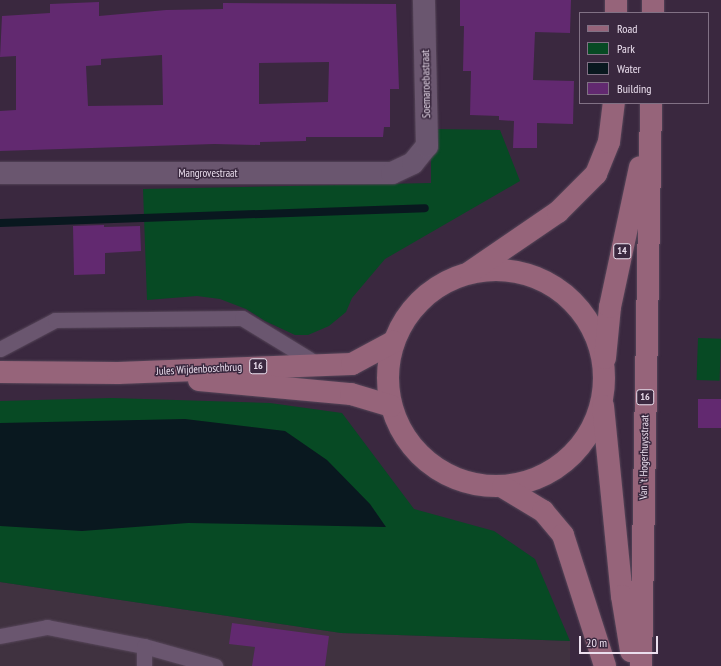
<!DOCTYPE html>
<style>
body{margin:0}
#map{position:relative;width:721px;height:666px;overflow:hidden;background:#3a283f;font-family:"PT Sans Narrow",sans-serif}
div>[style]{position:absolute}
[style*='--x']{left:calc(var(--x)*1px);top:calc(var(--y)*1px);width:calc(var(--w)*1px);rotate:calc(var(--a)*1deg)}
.industrial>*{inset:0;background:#403240}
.green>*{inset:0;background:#074a24;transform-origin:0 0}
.water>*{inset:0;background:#09181f}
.stream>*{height:8px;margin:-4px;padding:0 4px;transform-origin:4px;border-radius:4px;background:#09181f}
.building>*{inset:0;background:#622970;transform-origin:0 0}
.roads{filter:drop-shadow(0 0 1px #564659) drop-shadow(0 0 1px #564659)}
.lane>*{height:15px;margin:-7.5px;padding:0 7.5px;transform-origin:7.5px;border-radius:7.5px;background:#6a566f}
.street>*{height:22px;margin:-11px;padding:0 11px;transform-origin:11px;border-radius:11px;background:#6a566f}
.primary>*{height:22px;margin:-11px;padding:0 11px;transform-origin:11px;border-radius:11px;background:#96647a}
.primary>.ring{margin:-11px;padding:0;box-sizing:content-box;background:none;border:22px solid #96647a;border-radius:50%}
span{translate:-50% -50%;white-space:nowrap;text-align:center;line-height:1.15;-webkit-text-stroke:3px #3a283f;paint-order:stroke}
.shield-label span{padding:1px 3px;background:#3a283f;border:1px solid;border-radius:3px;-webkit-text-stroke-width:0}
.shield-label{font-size:10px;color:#ebdfee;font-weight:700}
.street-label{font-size:11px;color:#ebdfee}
.legend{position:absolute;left:579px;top:12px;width:130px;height:92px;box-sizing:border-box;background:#3a283f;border:1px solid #817185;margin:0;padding:5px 7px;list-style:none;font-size:12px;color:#ebdfee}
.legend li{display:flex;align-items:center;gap:8px;height:20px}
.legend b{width:20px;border:1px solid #817185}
.scale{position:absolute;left:579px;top:636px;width:79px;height:18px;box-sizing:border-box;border:2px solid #ebdfee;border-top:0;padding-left:5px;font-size:12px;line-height:14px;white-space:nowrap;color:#ebdfee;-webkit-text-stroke:3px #3a283f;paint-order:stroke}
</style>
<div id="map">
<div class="industrial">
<div style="clip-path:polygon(0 582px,341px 633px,570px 641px,570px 666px,0 666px)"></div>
</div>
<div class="green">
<div style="clip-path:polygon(431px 129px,500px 130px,520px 181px,385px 259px,352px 298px,346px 312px,329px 326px,308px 335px,295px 335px,265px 321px,246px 309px,220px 299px,197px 296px,147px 300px,143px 189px,431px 183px)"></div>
<div style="left:698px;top:338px;width:23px;height:42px;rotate:2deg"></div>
<div style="clip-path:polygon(112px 398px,270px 403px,342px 413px,414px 509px,494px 531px,535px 559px,570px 641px,341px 633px,0 582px,0 401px)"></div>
</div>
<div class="water">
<div style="clip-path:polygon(185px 419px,285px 431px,327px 460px,370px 504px,386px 527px,188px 523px,82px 531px,0 526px,0 423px)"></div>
</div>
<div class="stream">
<div style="--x:0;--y:223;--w:425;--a:-2"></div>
</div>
<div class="building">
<div style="clip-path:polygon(460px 0,571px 0,570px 33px,535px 32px,533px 80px,574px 81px,573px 124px,537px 123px,537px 148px,513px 148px,514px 121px,499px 120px,499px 116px,470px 115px,471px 71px,463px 71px,464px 26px,460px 26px)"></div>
<div style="clip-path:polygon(evenodd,99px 2px,99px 16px,166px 10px,223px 9px,223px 3px,396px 4px,399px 89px,390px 89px,390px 127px,384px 127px,383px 137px,306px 137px,306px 141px,260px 142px,260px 145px,214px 144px,0 151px,0 111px,16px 110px,16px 56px,0 57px,2px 16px,50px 13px,50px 4px,99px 2px,162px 55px,163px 105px,88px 106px,86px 66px,101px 65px,101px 59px,162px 55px,99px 2px,329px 62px,328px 102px,259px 104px,259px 63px,329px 62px)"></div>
<div style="clip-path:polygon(104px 225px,104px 227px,140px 226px,141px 251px,105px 253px,105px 274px,74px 275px,73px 226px)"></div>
<div style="left:698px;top:399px;width:23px;height:29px"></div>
<div style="clip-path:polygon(232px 623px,329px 636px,325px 666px,252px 666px,255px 647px,229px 644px)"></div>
</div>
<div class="roads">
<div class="lane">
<div style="--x:0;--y:349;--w:62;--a:-27.8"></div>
<div style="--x:55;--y:320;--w:187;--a:-0.6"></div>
<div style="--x:242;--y:318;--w:88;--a:31.5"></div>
<div style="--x:0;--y:636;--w:48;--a:-10.8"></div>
<div style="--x:47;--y:627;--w:99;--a:11.1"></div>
<div style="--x:144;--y:646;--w:74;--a:15.7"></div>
<div style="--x:144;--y:666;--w:20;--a:-90"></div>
</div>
<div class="street">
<div style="--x:0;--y:173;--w:392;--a:0"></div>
<div style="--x:392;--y:173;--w:23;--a:-25"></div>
<div style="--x:413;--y:163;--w:22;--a:-51"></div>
<div style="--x:427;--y:146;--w:146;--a:-91.2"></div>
</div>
<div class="primary">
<div style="--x:616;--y:13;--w:13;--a:-90"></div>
<div style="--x:653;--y:13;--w:13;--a:-90"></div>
<div class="ring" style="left:388px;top:270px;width:194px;height:194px"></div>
<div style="--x:470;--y:272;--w:107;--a:-34.3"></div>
<div style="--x:558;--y:212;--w:54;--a:-45"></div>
<div style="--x:596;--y:174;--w:35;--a:-68"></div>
<div style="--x:609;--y:142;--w:39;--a:-83"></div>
<div style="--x:605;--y:358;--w:51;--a:-84.4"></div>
<div style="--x:610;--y:307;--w:143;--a:-77.9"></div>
<div style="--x:0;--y:372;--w:118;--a:0.5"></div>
<div style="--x:118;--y:373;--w:234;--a:-2.2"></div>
<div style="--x:352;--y:364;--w:47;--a:-28.2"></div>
<div style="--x:199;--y:380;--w:153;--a:5.3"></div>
<div style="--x:351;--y:394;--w:42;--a:16.7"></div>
<div style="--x:603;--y:406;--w:191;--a:84.3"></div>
<div style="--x:622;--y:596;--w:56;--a:80.7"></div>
<div style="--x:503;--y:487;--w:47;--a:31"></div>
<div style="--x:543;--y:511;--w:31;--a:50"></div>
<div style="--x:563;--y:535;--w:138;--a:72.2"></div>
<div style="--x:641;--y:666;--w:563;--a:-88.98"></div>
</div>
</div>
<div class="shield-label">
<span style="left:622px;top:251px">14</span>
<span style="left:258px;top:366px">16</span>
<span style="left:645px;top:397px">16</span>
</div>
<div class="street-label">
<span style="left:426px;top:84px;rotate:-91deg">Soemaroebastraat</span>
<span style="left:208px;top:173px">Mangrovestraat</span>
<span style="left:199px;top:369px;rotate:-3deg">Jules Wijdenboschbrug</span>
<span style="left:644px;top:457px;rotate:-89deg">Van 't Hogerhuysstraat</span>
</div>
<ul class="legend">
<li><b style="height:5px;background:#96647a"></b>Road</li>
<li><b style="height:11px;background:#074a24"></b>Park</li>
<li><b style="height:11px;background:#09181f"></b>Water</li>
<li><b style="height:11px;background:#622970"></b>Building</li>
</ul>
<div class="scale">20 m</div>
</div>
